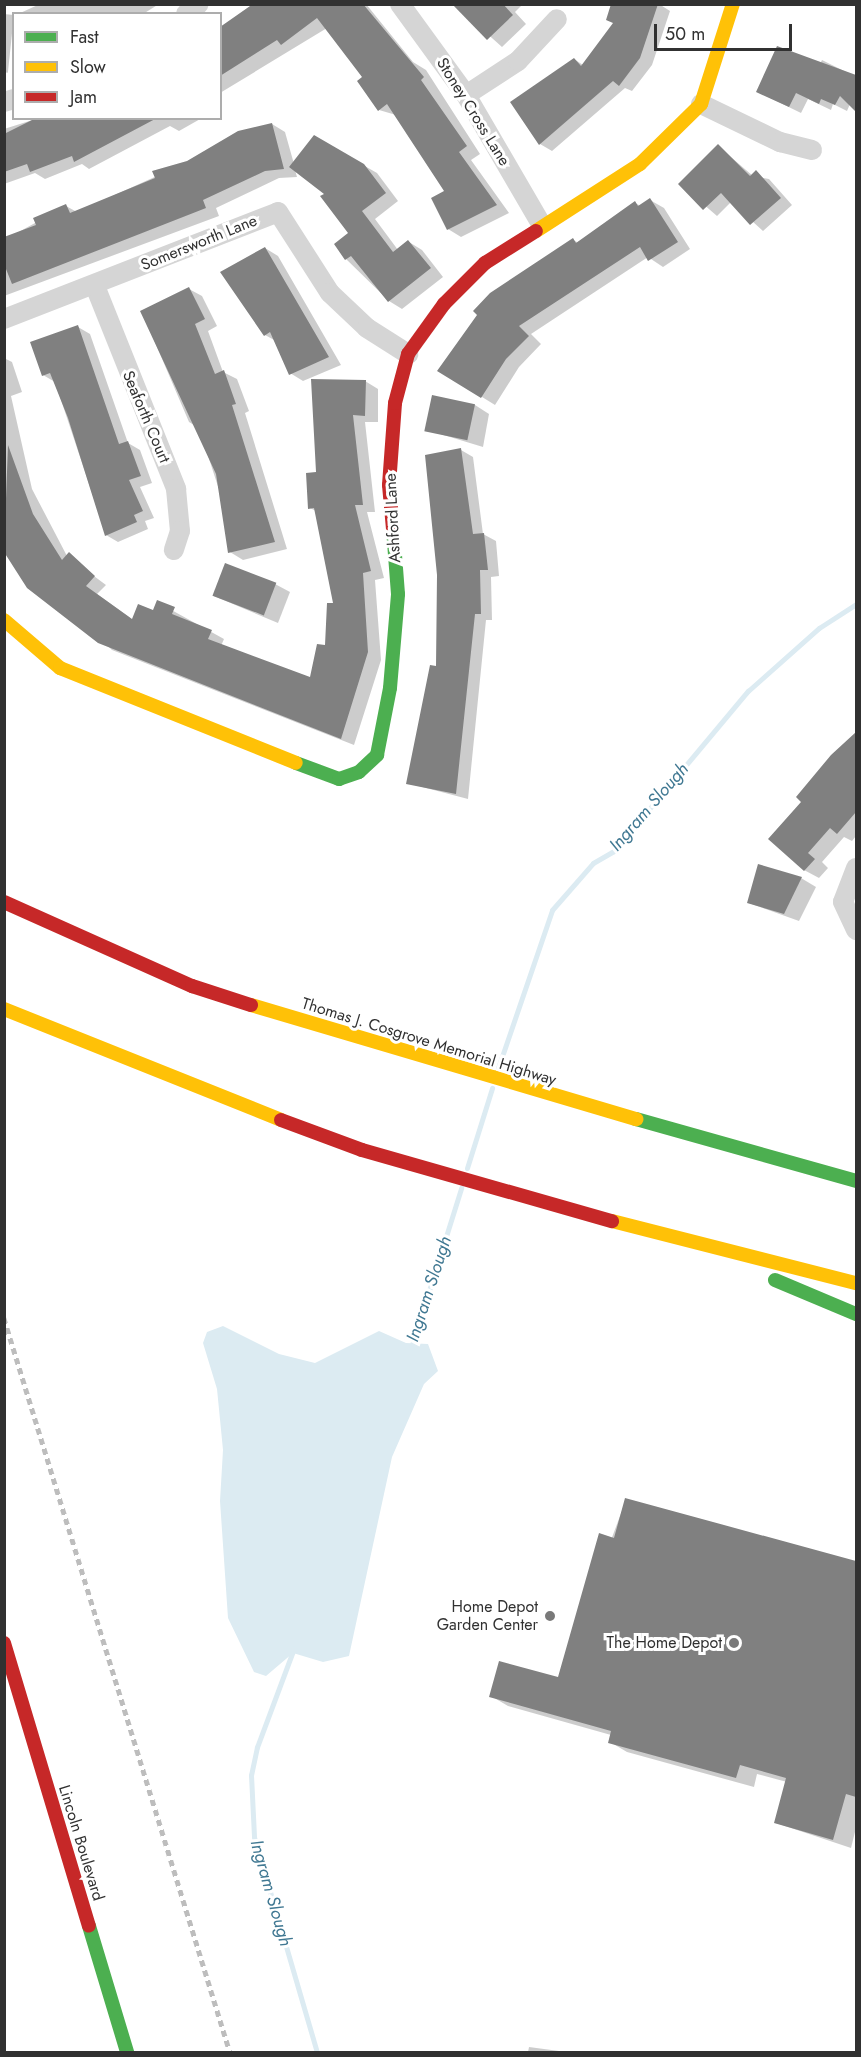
<!DOCTYPE html>
<style>
body{margin:0}
#map{position:relative;width:861px;height:2057px;overflow:hidden;background:#fff;font-family:Jost,sans-serif}
div>[style]{position:absolute}
[style*='--x']{left:calc(var(--x)*1px);top:calc(var(--y)*1px);width:calc(var(--w)*1px);rotate:calc(var(--a)*1deg)}
.water>*{inset:0;background:#dcebf2}
.shadow>*{inset:0;background:#0003;transform-origin:0 0}
.stream>*{height:5px;margin:-2.5px;padding:0 2.5px;transform-origin:2.5px;border-radius:2.5px;background:#dcebf2}
.building>*{inset:0;background:#808080;transform-origin:0 0}
.street>*{height:20px;margin:-10px;padding:0 10px;transform-origin:10px;border-radius:10px;background:#d5d5d5}
.fast>*{height:14px;margin:-7px;padding:0 7px;transform-origin:7px;border-radius:7px;background:#4caf50}
.slow>*{height:14px;margin:-7px;padding:0 7px;transform-origin:7px;border-radius:7px;background:#ffc107}
.jam>*{height:14px;margin:-7px;padding:0 7px;transform-origin:7px;border-radius:7px;background:#c62828}
.rail>*{height:4.5px;margin-top:-2.25px;transform-origin:0;background:repeating-linear-gradient(90deg,#bdbdbd 0 6px,transparent 0 10.5px)}
.dots>*{width:16px;height:16px;translate:-50% -50%;box-sizing:border-box;border:3px solid #fff;border-radius:50%}
span{translate:-50% -50%;white-space:nowrap;text-align:center;line-height:1.15;-webkit-text-stroke:6px #fff;paint-order:stroke}
.street-label{font-size:16px;color:#313131}
.poi-label{font-size:16px;color:#313131}
.right{translate:-100% -50%;text-align:right}
.water-label{font-size:18px;color:#407892;font-style:italic}
.frame{position:absolute;inset:0;border:6px solid #313131;pointer-events:none}
.legend{position:absolute;left:12px;top:12px;width:210px;height:108px;box-sizing:border-box;background:#fff;border:2px solid #adadad;margin:0;padding:8px 10px;list-style:none;font-size:18px;color:#313131}
.legend li{display:flex;align-items:center;gap:12px;height:30px}
.legend b{width:30px;border:2px solid #adadad}
.scale{position:absolute;left:654px;top:24px;width:138px;height:27px;box-sizing:border-box;border:3px solid #313131;border-top:0;padding-left:8px;font-size:18px;line-height:21px;white-space:nowrap;color:#313131;-webkit-text-stroke:4px #fff;paint-order:stroke}
</style>
<div id="map">
<div class="water">
<div style="clip-path:polygon(223px 1326px,279px 1354px,315px 1363px,379px 1331px,406px 1343px,428px 1344px,438px 1371px,424px 1384px,392px 1457px,349px 1656px,323px 1662px,293px 1653px,266px 1676px,254px 1672px,228px 1618px,220px 1501px,223px 1450px,217px 1389px,203px 1343px,207px 1332px)"></div>
</div>
<div class="shadow">
<div style="clip-path:polygon(40px 4px,159px 4px,143px 14px,18px 14px)"></div>
<div style="clip-path:polygon(253px 4px,366px 4px,413px 62px,426px 70px,480px 154px,471px 160px,509px 213px,461px 237px,448px 229px,447px 191px,396px 115px,379px 110px,364px 77px,327px 28px,220px 93px,220px 28px)"></div>
<div style="clip-path:polygon(454px 4px,523px 4px,515px 12px,526px 24px,502px 47px)"></div>
<div style="clip-path:polygon(613px 4px,659px 4px,670px 11px,652px 65px,632px 91px,625px 88px,552px 151px,540px 144px,574px 59px,583px 65px,614px 24px)"></div>
<div style="left:4px;top:14px;width:10px;height:58px;rotate:6deg"></div>
<div style="clip-path:polygon(822px 60px,856px 77px,856px 110px,850px 104px,847px 111px,833px 104px,831px 110px,808px 99px,801px 113px,758px 92px,819px 66px)"></div>
<div style="clip-path:polygon(39px 118px,202px 118px,179px 131px,170px 126px,89px 169px,82px 164px,45px 179px,35px 173px,4px 184px,4px 129px)"></div>
<div style="clip-path:polygon(272px 124px,285px 132px,294px 164px,314px 137px,377px 173px,398px 201px,375px 219px,398px 250px,409px 242px,422px 250px,443px 277px,402px 309px,389px 301px,346px 259px,350px 233px,326px 194px,295px 170px,297px 177px,279px 178px,216px 208px,219px 216px,4px 296px,4px 240px,66px 206px,77px 212px)"></div>
<div style="clip-path:polygon(718px 146px,753px 176px,769px 179px,792px 205px,763px 231px,731px 202px,717px 216px,680px 184px)"></div>
<div style="clip-path:polygon(650px 200px,664px 208px,690px 249px,663px 267px,648px 257px,531px 334px,541px 344px,519px 367px,495px 405px,440px 371px,573px 240px,579px 243px,635px 203px,641px 206px)"></div>
<div style="clip-path:polygon(265px 248px,278px 256px,341px 365px,303px 381px,290px 373px,276px 341px,265px 335px)"></div>
<div style="clip-path:polygon(189px 289px,202px 296px,217px 326px,208px 331px,223px 372px,237px 379px,249px 411px,245px 413px,287px 549px,243px 560px,230px 552px,224px 505px,199px 428px,189px 422px,142px 312px)"></div>
<div style="clip-path:polygon(78px 327px,90px 334px,128px 443px,140px 450px,152px 483px,140px 487px,154px 518px,145px 521px,148px 529px,118px 542px,106px 535px,55px 382px,43px 375px)"></div>
<div style="clip-path:polygon(4px 358px,12px 362px,22px 392px,11px 396px,32px 489px,67px 556px,106px 585px,97px 594px,133px 620px,154px 612px,157px 602px,224px 639px,221px 646px,311px 679px,326px 647px,335px 605px,316px 511px,310px 508px,318px 473px,365px 381px,378px 389px,378px 422px,365px 422px,375px 512px,367px 512px,384px 578px,375px 580px,381px 660px,354px 745px,112px 650px,4px 549px)"></div>
<div style="clip-path:polygon(475px 405px,489px 414px,483px 447px,427px 430px)"></div>
<div style="clip-path:polygon(461px 450px,473px 457px,483px 534px,496px 541px,499px 576px,491px 577px,492px 620px,486px 620px,468px 799px,407px 783px,437px 667px)"></div>
<div style="clip-path:polygon(275px 584px,290px 592px,278px 623px,214px 596px)"></div>
<div style="clip-path:polygon(856px 734px,856px 836px,852px 841px,844px 837px,822px 862px,828px 868px,819px 878px,804px 870px,803px 802px,832px 756px)"></div>
<div style="clip-path:polygon(801px 878px,816px 887px,799px 921px,749px 903px)"></div>
<div style="clip-path:polygon(626px 1500px,856px 1563px,856px 1828px,851px 1848px,776px 1823px,787px 1782px,757px 1774px,754px 1787px,627px 1752px,610px 1742px,611px 1735px,508px 1706px,491px 1696px,559px 1679px)"></div>
<div style="clip-path:polygon(529px 2047px,559px 2051px,561px 2052px,528px 2052px)"></div>
</div>
<div class="stream">
<div style="--x:498;--y:1068;--w:167;--a:-71.1"></div>
<div style="--x:552;--y:910;--w:62;--a:-48.9"></div>
<div style="--x:593;--y:863;--w:24;--a:-30"></div>
<div style="--x:614;--y:851;--w:209;--a:-50.1"></div>
<div style="--x:748;--y:691;--w:95;--a:-41.6"></div>
<div style="--x:819;--y:628;--w:44;--a:-33"></div>
<div style="--x:467;--y:1168;--w:84;--a:-72.6"></div>
<div style="--x:411;--y:1348;--w:168;--a:-72.6"></div>
<div style="--x:294;--y:1648;--w:106;--a:110.5"></div>
<div style="--x:257;--y:1747;--w:29;--a:102"></div>
<div style="--x:251;--y:1775;--w:62;--a:87.2"></div>
<div style="--x:254;--y:1837;--w:224;--a:73.7"></div>
</div>
<div class="building">
<div style="clip-path:polygon(253px 4px,363px 4px,424px 77px,421px 80px,467px 146px,459px 152px,497px 205px,447px 230px,431px 198px,444px 191px,387px 104px,378px 111px,357px 81px,362px 77px,317px 18px,281px 45px,277px 40px,220px 76px,220px 27px)"></div>
<div style="clip-path:polygon(452px 4px,503px 4px,513px 15px,487px 40px)"></div>
<div style="clip-path:polygon(611px 4px,658px 4px,640px 58px,619px 86px,613px 81px,539px 145px,510px 102px,574px 58px,581px 66px,613px 23px,606px 20px)"></div>
<div style="clip-path:polygon(777px 46px,856px 75px,856px 112px,840px 96px,835px 105px,821px 99px,819px 104px,796px 93px,789px 107px,756px 92px)"></div>
<div style="clip-path:polygon(36px 118px,157px 118px,74px 162px,72px 156px,30px 172px,27px 164px,4px 172px,4px 134px)"></div>
<div style="clip-path:polygon(272px 123px,284px 169px,265px 171px,203px 200px,206px 208px,12px 284px,4px 264px,4px 237px,36px 225px,33px 218px,66px 204px,70px 213px,155px 178px,152px 171px,187px 161px,238px 131px)"></div>
<div style="clip-path:polygon(314px 135px,364px 164px,386px 193px,362px 211px,393px 252px,408px 240px,431px 268px,388px 302px,351px 256px,345px 260px,334px 244px,348px 233px,320px 196px,324px 194px,289px 167px)"></div>
<div style="clip-path:polygon(718px 144px,750px 176px,756px 170px,781px 198px,750px 225px,721px 193px,703px 210px,678px 184px)"></div>
<div style="clip-path:polygon(650px 198px,678px 242px,648px 261px,640px 247px,519px 326px,529px 336px,506px 359px,481px 398px,437px 371px,477px 315px,473px 311px,490px 293px,573px 238px,576px 243px,635px 201px,638px 206px)"></div>
<div style="clip-path:polygon(265px 247px,329px 357px,289px 375px,270px 332px,264px 336px,220px 272px)"></div>
<div style="clip-path:polygon(189px 287px,205px 319px,195px 324px,215px 374px,224px 370px,236px 404px,232px 405px,275px 542px,228px 553px,216px 474px,140px 311px)"></div>
<div style="clip-path:polygon(78px 325px,119px 444px,128px 441px,141px 476px,129px 480px,143px 511px,134px 515px,137px 522px,105px 536px,68px 418px,50px 373px,42px 376px,30px 342px)"></div>
<div style="clip-path:polygon(311px 379px,366px 380px,365px 416px,353px 415px,363px 505px,355px 505px,371px 571px,363px 573px,368px 652px,341px 739px,98px 643px,27px 588px,4px 552px,8px 445px,33px 514px,62px 560px,69px 552px,95px 576px,86px 586px,132px 619px,138px 604px,153px 610px,157px 600px,175px 607px,172px 614px,212px 630px,208px 639px,310px 677px,317px 644px,325px 645px,327px 603px,333px 603px,314px 508px,308px 509px,306px 473px,316px 472px)"></div>
<div style="left:432px;top:395px;width:44px;height:37px;rotate:12deg"></div>
<div style="clip-path:polygon(461px 448px,473px 534px,484px 533px,488px 570px,480px 570px,481px 614px,475px 614px,456px 794px,406px 784px,430px 665px,436px 666px,437px 575px,425px 455px)"></div>
<div style="left:225px;top:563px;width:55px;height:35px;rotate:21deg"></div>
<div style="clip-path:polygon(856px 732px,856px 812px,837px 834px,830px 828px,808px 853px,815px 859px,804px 871px,768px 839px,801px 802px,796px 797px,831px 755px)"></div>
<div style="clip-path:polygon(758px 864px,802px 877px,784px 914px,747px 903px)"></div>
<div style="clip-path:polygon(625px 1498px,856px 1561px,856px 1797px,846px 1794px,833px 1840px,774px 1823px,786px 1778px,740px 1765px,736px 1778px,608px 1743px,611px 1731px,489px 1697px,499px 1661px,558px 1677px,599px 1533px,614px 1538px)"></div>
</div>
<div class="street">
<div style="--x:400;--y:4;--w:112;--a:54"></div>
<div style="--x:466;--y:95;--w:149;--a:59.8"></div>
<div style="--x:186;--y:14;--w:16;--a:-38"></div>
<div style="--x:466;--y:95;--w:62;--a:-33.2"></div>
<div style="--x:518;--y:61;--w:57;--a:-47.1"></div>
<div style="--x:4;--y:102;--w:10;--a:-17"></div>
<div style="--x:701;--y:104;--w:88;--a:25.7"></div>
<div style="--x:780;--y:142;--w:33;--a:14"></div>
<div style="--x:95;--y:286;--w:219;--a:68.2"></div>
<div style="--x:176;--y:489;--w:42;--a:84.6"></div>
<div style="--x:180;--y:531;--w:20;--a:108"></div>
<div style="--x:4;--y:319;--w:294;--a:-21.3"></div>
<div style="--x:278;--y:212;--w:96;--a:57.3"></div>
<div style="--x:330;--y:293;--w:51;--a:43.4"></div>
<div style="--x:367;--y:328;--w:49;--a:32.4"></div>
<div style="--x:856;--y:868;--w:36;--a:111"></div>
<div style="--x:843;--y:902;--w:31;--a:65"></div>
</div>
<div class="fast">
<div style="--x:296;--y:763;--w:46;--a:20.4"></div>
<div style="--x:339;--y:779;--w:21;--a:-19"></div>
<div style="--x:359;--y:772;--w:25;--a:-43"></div>
<div style="--x:377;--y:755;--w:68;--a:-79"></div>
<div style="--x:390;--y:688;--w:94;--a:-85.1"></div>
<div style="--x:398;--y:594;--w:65;--a:-94.4"></div>
<div style="--x:636;--y:1119;--w:229;--a:15.7"></div>
<div style="--x:775;--y:1280;--w:88;--a:22.8"></div>
<div style="--x:89;--y:1926;--w:132;--a:73.2"></div>
</div>
<div class="slow">
<div style="--x:536;--y:231;--w:124;--a:-32.8"></div>
<div style="--x:640;--y:164;--w:86;--a:-44.5"></div>
<div style="--x:701;--y:104;--w:105;--a:-72.3"></div>
<div style="--x:4;--y:620;--w:74;--a:40.6"></div>
<div style="--x:60;--y:668;--w:254;--a:21.9"></div>
<div style="--x:251;--y:1005;--w:402;--a:16.5"></div>
<div style="--x:4;--y:1009;--w:298;--a:21.8"></div>
<div style="--x:612;--y:1221;--w:252;--a:14.3"></div>
</div>
<div class="jam">
<div style="--x:393;--y:529;--w:44;--a:-95.2"></div>
<div style="--x:389;--y:485;--w:82;--a:-85.8"></div>
<div style="--x:395;--y:403;--w:51;--a:-75.1"></div>
<div style="--x:408;--y:354;--w:62;--a:-54.2"></div>
<div style="--x:444;--y:304;--w:58;--a:-45"></div>
<div style="--x:485;--y:263;--w:60;--a:-32.1"></div>
<div style="--x:4;--y:902;--w:206;--a:24.1"></div>
<div style="--x:192;--y:986;--w:62;--a:17.9"></div>
<div style="--x:281;--y:1120;--w:86;--a:20.3"></div>
<div style="--x:362;--y:1150;--w:260;--a:15.9"></div>
<div style="--x:4;--y:1643;--w:295;--a:73.3"></div>
</div>
<div class="rail">
<div style="--x:4;--y:1318;--w:768;--a:72.89"></div>
</div>
<div class="dots">
<div style="left:550px;top:1616px;background:#797979"></div>
<div style="left:734px;top:1643px;background:#797979"></div>
</div>
<div class="street-label">
<span style="left:473px;top:112px;rotate:58deg">Stoney Cross Lane</span>
<span style="left:199px;top:243px;rotate:-22deg">Somersworth Lane</span>
<span style="left:146px;top:417px;rotate:67deg">Seaforth Court</span>
<span style="left:393px;top:518px;rotate:-93deg">Ashford Lane</span>
<span style="left:429px;top:1042px;rotate:17deg">Thomas J. Cosgrove Memorial Highway</span>
<span style="left:81px;top:1843px;rotate:73deg">Lincoln Boulevard</span>
</div>
<div class="poi-label">
<span class="right" style="left:538px;top:1616px">Home Depot<br>Garden Center</span>
<span class="right" style="left:722px;top:1643px">The Home Depot</span>
</div>
<div class="water-label">
<span style="left:649px;top:807px;rotate:-49deg">Ingram Slough</span>
<span style="left:429px;top:1289px;rotate:-72deg">Ingram Slough</span>
<span style="left:271px;top:1893px;rotate:74deg">Ingram Slough</span>
</div>
<div class="frame"></div>
<ul class="legend">
<li><b style="height:8px;background:#4caf50"></b>Fast</li>
<li><b style="height:8px;background:#ffc107"></b>Slow</li>
<li><b style="height:8px;background:#c62828"></b>Jam</li>
</ul>
<div class="scale">50 m</div>
</div>
